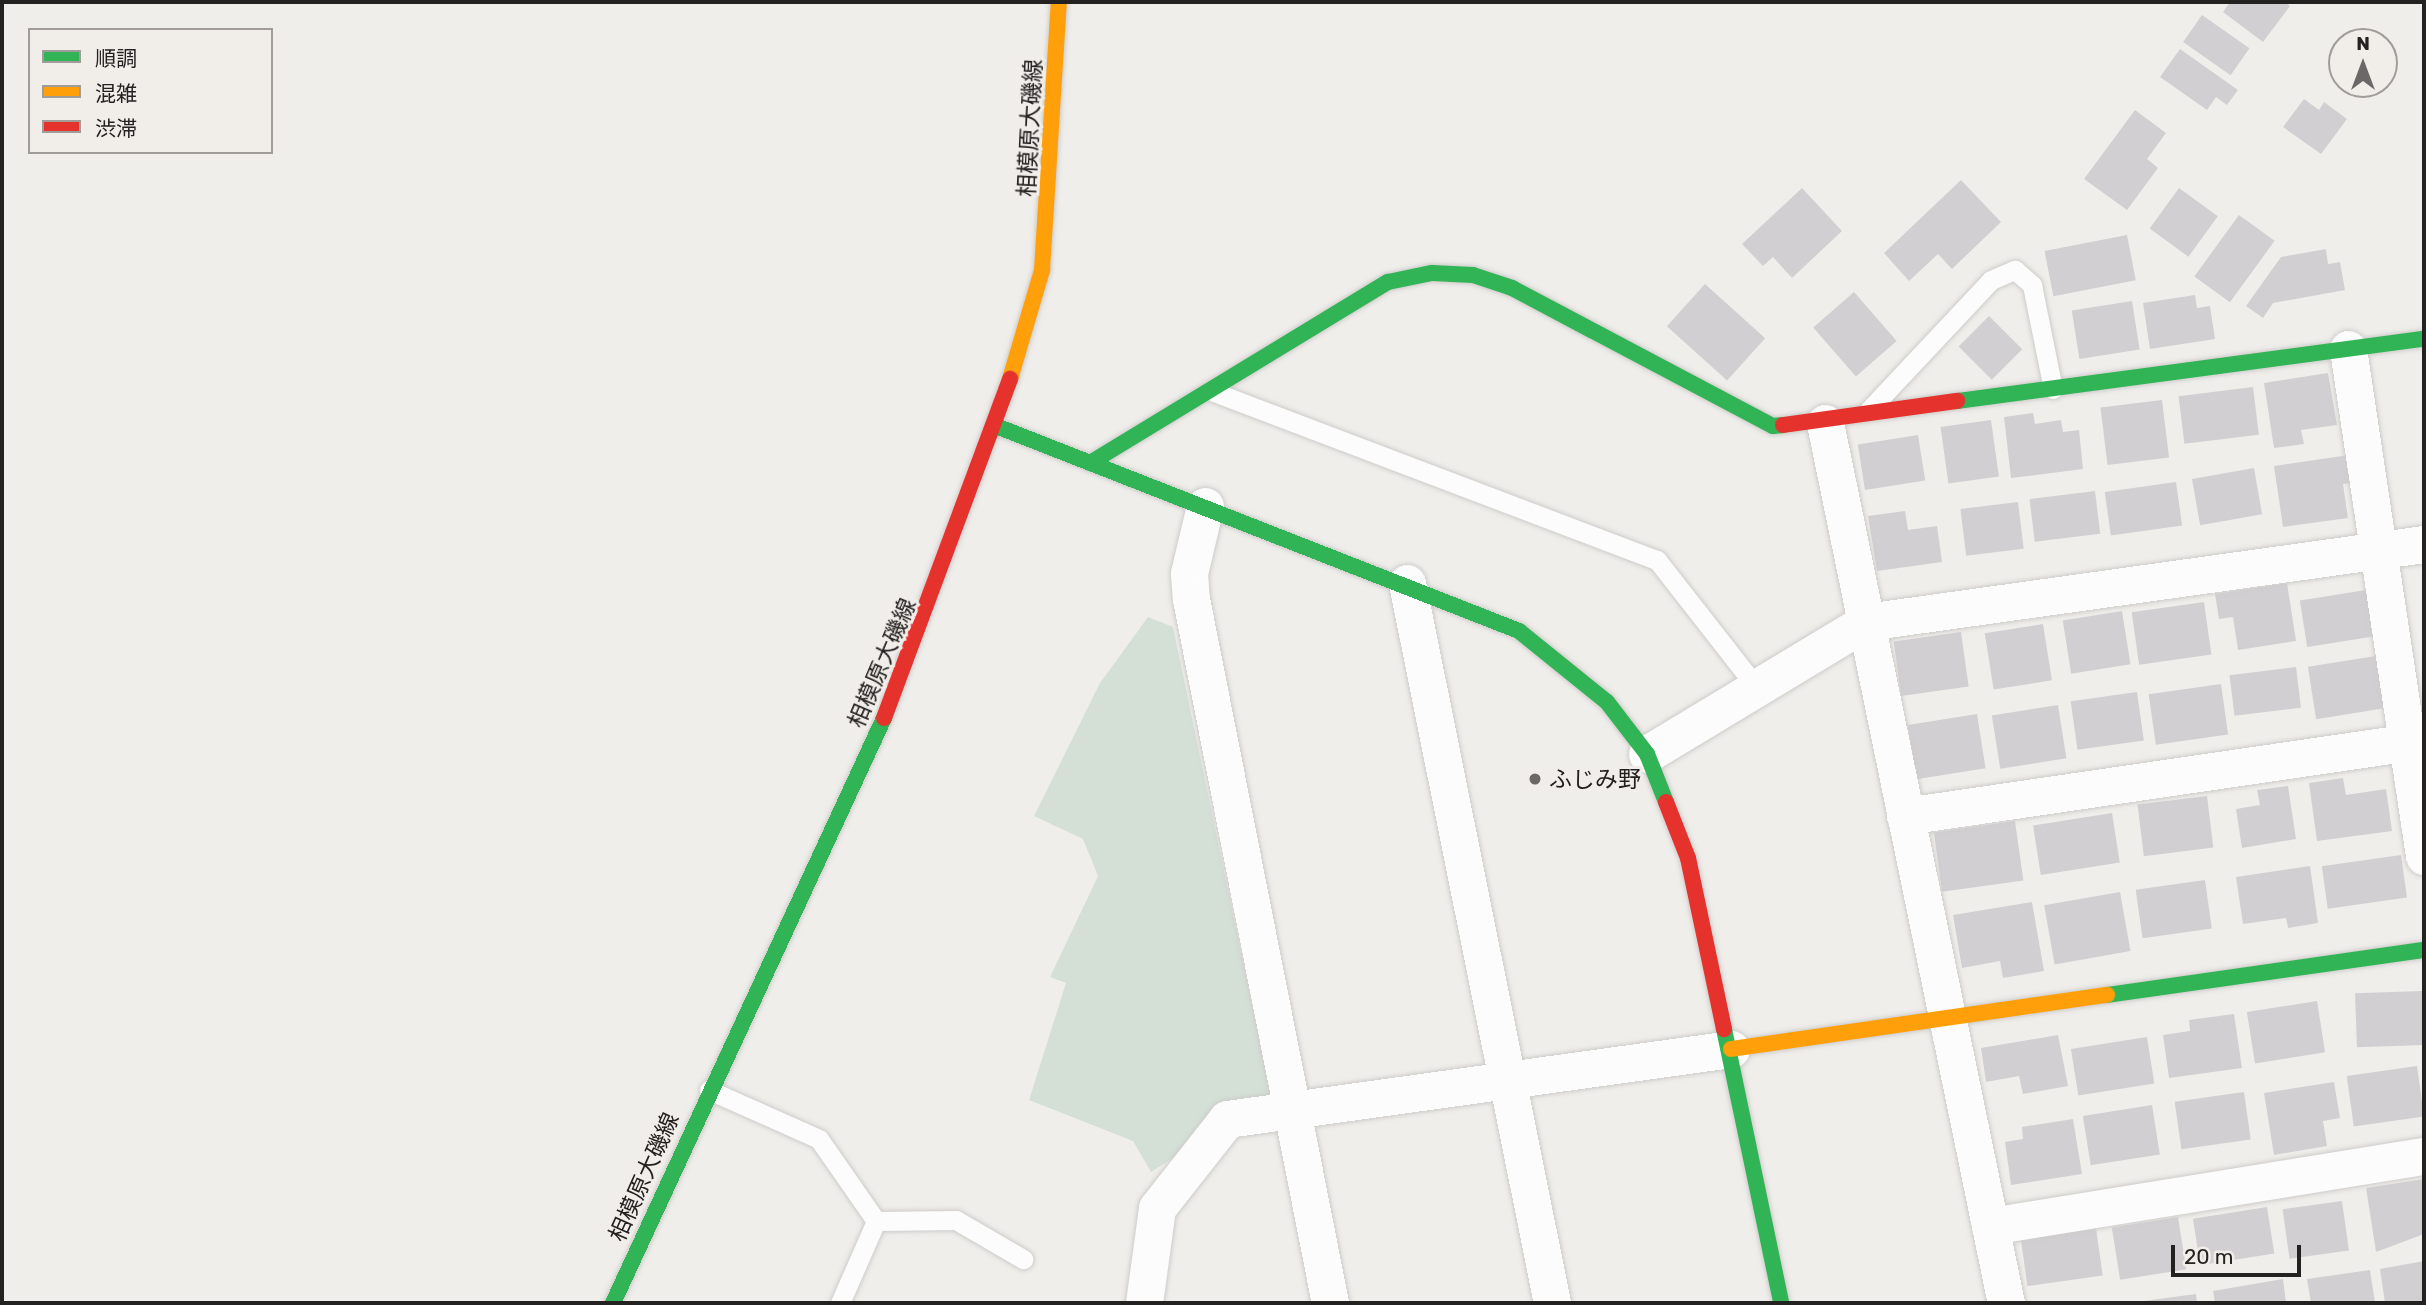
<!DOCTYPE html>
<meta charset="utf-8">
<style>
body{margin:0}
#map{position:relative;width:2426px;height:1305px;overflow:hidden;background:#f0eeeb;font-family:Rubik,"Noto Sans JP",sans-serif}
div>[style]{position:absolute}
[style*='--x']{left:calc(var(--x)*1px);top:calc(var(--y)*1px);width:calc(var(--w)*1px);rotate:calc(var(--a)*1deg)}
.green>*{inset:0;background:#d4e0d6}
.building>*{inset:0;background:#d2cfd2;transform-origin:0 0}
.roads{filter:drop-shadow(0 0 2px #cdccca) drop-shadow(0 0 2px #cdccca)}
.lane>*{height:19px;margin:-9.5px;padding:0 9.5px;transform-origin:9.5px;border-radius:9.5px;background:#fdfcfc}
.street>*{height:37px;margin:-18.5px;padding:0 18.5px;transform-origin:18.5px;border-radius:18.5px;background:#fdfcfc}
.fast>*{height:16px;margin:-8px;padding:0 8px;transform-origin:8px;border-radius:8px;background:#30b455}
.slow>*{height:16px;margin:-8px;padding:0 8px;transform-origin:8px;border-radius:8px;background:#ff9f0a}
.jam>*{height:16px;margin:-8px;padding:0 8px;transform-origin:8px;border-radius:8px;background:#e5322d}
.dots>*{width:19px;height:19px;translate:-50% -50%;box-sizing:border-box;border:4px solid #f1eeea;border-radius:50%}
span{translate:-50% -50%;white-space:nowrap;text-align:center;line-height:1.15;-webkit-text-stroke:6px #f1eeea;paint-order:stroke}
.street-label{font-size:23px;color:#232221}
.poi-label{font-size:23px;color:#232221}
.left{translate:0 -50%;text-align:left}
.frame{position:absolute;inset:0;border:4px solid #232221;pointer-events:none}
.legend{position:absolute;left:28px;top:28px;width:245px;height:126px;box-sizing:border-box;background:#f1eeea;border:2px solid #9f9c9a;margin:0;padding:9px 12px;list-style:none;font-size:21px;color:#232221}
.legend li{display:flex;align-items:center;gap:14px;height:35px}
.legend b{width:35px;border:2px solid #9f9c9a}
.north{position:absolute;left:2328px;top:28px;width:70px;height:70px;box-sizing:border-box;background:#f1eeea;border:2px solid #9f9c9a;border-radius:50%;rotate:0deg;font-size:19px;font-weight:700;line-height:28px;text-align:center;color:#232221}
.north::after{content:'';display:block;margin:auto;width:24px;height:32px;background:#6b6968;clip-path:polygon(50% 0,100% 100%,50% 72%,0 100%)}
.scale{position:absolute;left:2171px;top:1245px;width:130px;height:32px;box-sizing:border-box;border:4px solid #232221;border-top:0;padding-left:9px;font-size:21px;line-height:24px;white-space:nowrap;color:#232221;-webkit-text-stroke:5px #f1eeea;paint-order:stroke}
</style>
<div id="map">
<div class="green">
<div style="clip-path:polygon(1148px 617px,1173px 627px,1271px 1096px,1151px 1172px,1133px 1141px,1029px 1100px,1066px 983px,1050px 977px,1098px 876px,1083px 839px,1034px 816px,1100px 683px)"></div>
</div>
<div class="building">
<div style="clip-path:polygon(2230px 2px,2285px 2px,2290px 6px,2263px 42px,2223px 12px)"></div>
<div style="left:2202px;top:15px;width:58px;height:33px;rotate:35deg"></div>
<div style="clip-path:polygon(2180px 49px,2238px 90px,2227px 105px,2216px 97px,2207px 110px,2160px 77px)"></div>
<div style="clip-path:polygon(2304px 99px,2319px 110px,2324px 102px,2347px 119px,2321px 154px,2283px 127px)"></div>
<div style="clip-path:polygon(2135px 110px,2166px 133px,2147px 159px,2158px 168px,2127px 210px,2084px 179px)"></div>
<div style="clip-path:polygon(1961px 180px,2001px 222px,1952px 269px,1938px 254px,1909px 281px,1884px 253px)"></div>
<div style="clip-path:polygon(1802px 188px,1842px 231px,1792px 278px,1773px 257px,1763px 266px,1742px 244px)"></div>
<div style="left:2179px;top:188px;width:48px;height:50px;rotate:36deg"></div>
<div style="left:2239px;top:215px;width:44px;height:76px;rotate:36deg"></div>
<div style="left:2127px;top:235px;width:46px;height:84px;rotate:79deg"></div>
<div style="clip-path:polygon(2326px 249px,2328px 264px,2340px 262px,2345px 290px,2273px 303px,2263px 318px,2246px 306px,2281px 257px)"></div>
<div style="left:1705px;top:284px;width:81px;height:57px;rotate:42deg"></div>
<div style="left:1854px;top:292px;width:65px;height:54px;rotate:49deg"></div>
<div style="clip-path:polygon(2195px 295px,2197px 308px,2210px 306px,2215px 339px,2150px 349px,2143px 303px)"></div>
<div style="left:2132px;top:301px;width:49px;height:61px;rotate:81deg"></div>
<div style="left:1989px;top:316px;width:47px;height:43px;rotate:45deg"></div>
<div style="clip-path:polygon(2328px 373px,2337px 425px,2301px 430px,2304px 444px,2274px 448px,2264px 383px)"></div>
<div style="left:2253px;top:387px;width:48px;height:75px;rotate:83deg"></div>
<div style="left:2162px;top:400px;width:58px;height:62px;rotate:83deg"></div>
<div style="clip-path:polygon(2033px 413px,2035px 424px,2061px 420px,2063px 432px,2079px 430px,2083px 469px,2011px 478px,2004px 417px)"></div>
<div style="left:1991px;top:420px;width:57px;height:51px;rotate:82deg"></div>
<div style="left:1918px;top:435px;width:46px;height:61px;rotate:81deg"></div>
<div style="clip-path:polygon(2349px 455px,2353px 483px,2343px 484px,2348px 518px,2283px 527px,2274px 466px)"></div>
<div style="left:2254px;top:468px;width:47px;height:63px;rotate:80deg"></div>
<div style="left:2176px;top:482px;width:44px;height:72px;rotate:82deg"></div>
<div style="left:2095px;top:491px;width:43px;height:66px;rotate:83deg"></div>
<div style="left:2018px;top:502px;width:47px;height:58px;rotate:83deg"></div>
<div style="clip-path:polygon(1905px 511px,1908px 530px,1937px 526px,1942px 562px,1877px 571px,1868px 516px)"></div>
<div style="clip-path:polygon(2287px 583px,2296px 641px,2238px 650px,2233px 617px,2219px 619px,2215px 594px)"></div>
<div style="left:2366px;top:590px;width:47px;height:67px;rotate:81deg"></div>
<div style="left:2204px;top:602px;width:53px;height:73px;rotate:82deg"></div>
<div style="left:2122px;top:611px;width:54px;height:60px;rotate:81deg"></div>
<div style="left:2043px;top:624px;width:57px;height:59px;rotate:81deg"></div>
<div style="left:1961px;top:632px;width:55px;height:68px;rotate:82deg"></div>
<div style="left:2376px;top:656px;width:53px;height:69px;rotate:81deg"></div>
<div style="left:2296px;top:667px;width:41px;height:67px;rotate:83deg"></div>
<div style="left:2221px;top:684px;width:51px;height:73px;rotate:82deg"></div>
<div style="left:2137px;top:692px;width:49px;height:67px;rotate:82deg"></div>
<div style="left:2058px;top:705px;width:54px;height:67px;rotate:81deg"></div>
<div style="left:1977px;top:714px;width:55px;height:70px;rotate:81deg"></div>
<div style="clip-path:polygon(2343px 778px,2346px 795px,2386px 789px,2392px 831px,2317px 841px,2309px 783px)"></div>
<div style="clip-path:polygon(2288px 786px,2296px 839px,2242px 848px,2236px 809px,2260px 805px,2257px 790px)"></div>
<div style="left:2207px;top:796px;width:52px;height:70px;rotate:83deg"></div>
<div style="left:2112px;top:813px;width:50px;height:80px;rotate:81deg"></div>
<div style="left:2015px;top:821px;width:60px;height:82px;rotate:82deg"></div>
<div style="left:2401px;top:855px;width:43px;height:80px;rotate:82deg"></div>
<div style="clip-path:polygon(2310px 866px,2318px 923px,2288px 928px,2286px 918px,2243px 924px,2236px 877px)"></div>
<div style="left:2205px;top:880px;width:49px;height:70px;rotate:82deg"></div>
<div style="left:2120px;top:892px;width:60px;height:77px;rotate:80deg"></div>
<div style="clip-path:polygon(2032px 902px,2044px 971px,2003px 978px,2000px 961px,1962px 968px,1953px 915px)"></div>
<div style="left:2422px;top:991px;width:54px;height:67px;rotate:88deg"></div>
<div style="left:2317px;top:1001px;width:52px;height:71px;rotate:81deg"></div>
<div style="clip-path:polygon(2234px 1014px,2242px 1068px,2169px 1078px,2163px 1035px,2190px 1031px,2189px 1020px)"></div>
<div style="clip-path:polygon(2058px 1035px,2068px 1086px,2023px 1094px,2019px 1076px,1986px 1082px,1981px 1048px)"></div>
<div style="left:2147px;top:1037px;width:47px;height:77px;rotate:81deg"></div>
<div style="left:2417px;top:1066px;width:51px;height:71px;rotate:82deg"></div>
<div style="clip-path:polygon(2334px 1082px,2340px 1118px,2323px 1121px,2327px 1146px,2274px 1155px,2264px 1093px)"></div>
<div style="left:2244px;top:1092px;width:48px;height:70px;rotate:82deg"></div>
<div style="left:2152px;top:1105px;width:50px;height:70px;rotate:81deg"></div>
<div style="clip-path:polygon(2073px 1119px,2082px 1174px,2011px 1185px,2005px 1142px,2023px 1139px,2022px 1127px)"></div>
<div style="clip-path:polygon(2424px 1179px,2424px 1234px,2376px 1252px,2366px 1188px)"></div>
<div style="left:2342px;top:1201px;width:50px;height:60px;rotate:82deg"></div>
<div style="left:2267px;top:1207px;width:47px;height:75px;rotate:81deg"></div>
<div style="left:2178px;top:1217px;width:53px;height:67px;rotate:81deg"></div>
<div style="left:2096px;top:1228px;width:48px;height:76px;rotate:82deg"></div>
<div style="clip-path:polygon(2424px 1261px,2424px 1303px,2385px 1303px,2380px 1269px)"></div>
<div style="clip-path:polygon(2370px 1270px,2375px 1303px,2311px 1303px,2307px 1279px)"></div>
<div style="clip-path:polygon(2283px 1279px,2286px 1303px,2215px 1303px,2213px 1291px)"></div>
<div style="clip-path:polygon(2196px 1294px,2197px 1303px,2136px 1303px,2136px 1302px)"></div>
</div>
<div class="roads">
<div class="lane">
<div style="--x:1214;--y:392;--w:474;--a:20.8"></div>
<div style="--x:1657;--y:560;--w:157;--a:52"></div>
<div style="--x:1869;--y:410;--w:178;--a:-46.8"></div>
<div style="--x:1991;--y:280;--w:26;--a:-23"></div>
<div style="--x:2015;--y:270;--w:23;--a:41"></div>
<div style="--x:2032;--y:285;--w:106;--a:78.6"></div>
<div style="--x:709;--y:1090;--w:120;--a:24"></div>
<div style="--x:819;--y:1139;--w:100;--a:55.2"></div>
<div style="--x:876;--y:1221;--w:90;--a:113.7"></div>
<div style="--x:876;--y:1221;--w:80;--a:-0.7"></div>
<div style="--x:956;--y:1220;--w:78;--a:30.2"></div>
</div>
<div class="street">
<div style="--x:2348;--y:349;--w:513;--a:81.47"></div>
<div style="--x:1825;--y:423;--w:898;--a:78.38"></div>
<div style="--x:1205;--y:506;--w:69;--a:103.4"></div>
<div style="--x:1189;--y:573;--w:26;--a:86"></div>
<div style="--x:1191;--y:599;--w:718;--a:78.83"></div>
<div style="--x:1407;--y:583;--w:734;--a:78.61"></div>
<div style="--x:1647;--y:754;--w:256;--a:-31.1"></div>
<div style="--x:1866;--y:622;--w:563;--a:-7.96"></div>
<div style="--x:1905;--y:816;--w:525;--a:-8.33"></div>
<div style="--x:1990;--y:1226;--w:440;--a:-9.2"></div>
<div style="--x:1144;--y:1303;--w:96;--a:-82.2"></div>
<div style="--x:1157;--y:1208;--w:113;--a:-51.8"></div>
<div style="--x:1227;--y:1119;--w:509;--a:-7.91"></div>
</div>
<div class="fast">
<div style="--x:1957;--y:401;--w:471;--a:-7.6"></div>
<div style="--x:996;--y:426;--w:562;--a:21.4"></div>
<div style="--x:1519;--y:631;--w:113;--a:38.9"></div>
<div style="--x:1607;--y:702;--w:66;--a:52.4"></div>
<div style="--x:1647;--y:754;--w:52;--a:68.4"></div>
<div style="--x:1090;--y:463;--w:349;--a:-31.3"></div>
<div style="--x:1388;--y:282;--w:45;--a:-11.6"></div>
<div style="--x:1432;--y:273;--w:41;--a:2.8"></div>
<div style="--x:1473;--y:275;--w:41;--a:18.4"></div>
<div style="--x:1512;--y:288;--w:295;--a:27.9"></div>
<div style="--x:1773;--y:426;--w:10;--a:-6"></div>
<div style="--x:2107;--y:995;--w:320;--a:-8.1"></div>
<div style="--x:1724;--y:1029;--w:280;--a:78.2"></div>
<div style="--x:613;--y:1303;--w:645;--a:-65.14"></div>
</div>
<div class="slow">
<div style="--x:1010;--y:379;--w:114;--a:-73.6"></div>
<div style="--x:1042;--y:270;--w:269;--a:-86.4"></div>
<div style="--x:1731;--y:1049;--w:380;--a:-8.2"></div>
</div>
<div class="jam">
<div style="--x:1783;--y:425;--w:176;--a:-7.9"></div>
<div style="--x:884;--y:718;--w:362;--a:-69.6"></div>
<div style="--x:1666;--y:802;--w:60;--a:68.6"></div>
<div style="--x:1688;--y:858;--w:175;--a:78.1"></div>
</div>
</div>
<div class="dots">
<div style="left:1535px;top:779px;background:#6b6968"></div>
</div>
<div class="street-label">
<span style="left:1030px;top:128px;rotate:-87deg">相模原大磯線</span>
<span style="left:882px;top:663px;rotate:-67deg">相模原大磯線</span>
<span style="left:644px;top:1177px;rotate:-66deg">相模原大磯線</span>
</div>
<div class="poi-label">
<span class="left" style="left:1549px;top:779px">ふじみ野</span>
</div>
<div class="frame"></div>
<ul class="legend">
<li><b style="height:9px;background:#30b455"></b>順調</li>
<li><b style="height:9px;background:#ff9f0a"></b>混雑</li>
<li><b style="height:9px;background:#e5322d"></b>渋滞</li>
</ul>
<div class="north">N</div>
<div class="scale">20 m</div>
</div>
